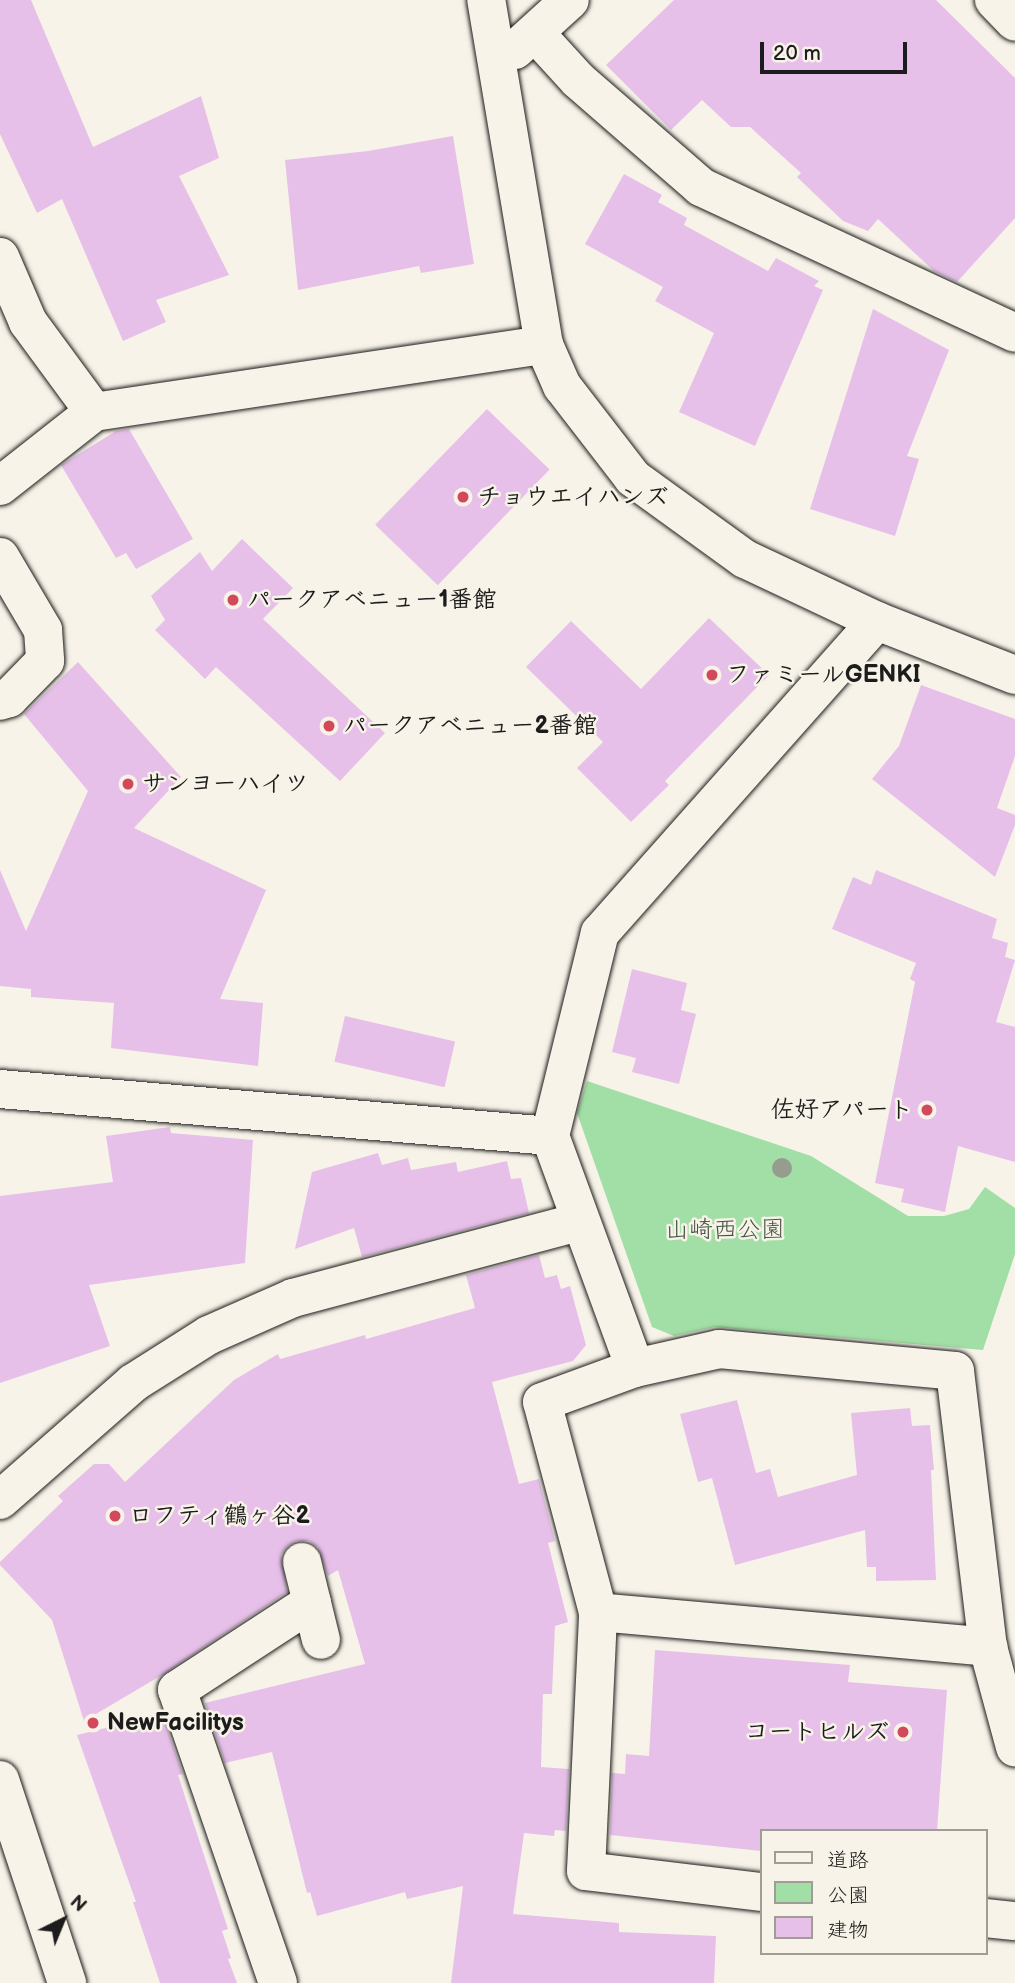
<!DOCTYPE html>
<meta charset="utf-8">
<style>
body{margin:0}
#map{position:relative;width:1015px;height:1983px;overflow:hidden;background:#f7f3e8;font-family:"Balsamiq Sans","Klee One",sans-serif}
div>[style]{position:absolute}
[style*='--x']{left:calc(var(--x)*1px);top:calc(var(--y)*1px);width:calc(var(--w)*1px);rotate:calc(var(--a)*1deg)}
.green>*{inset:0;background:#a2dfa6}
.building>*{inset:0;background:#e7c0ea;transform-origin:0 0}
.roads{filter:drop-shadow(0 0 2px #1c1c1c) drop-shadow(0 0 2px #1c1c1c)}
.minor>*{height:38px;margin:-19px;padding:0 19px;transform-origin:19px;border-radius:19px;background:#f7f3e8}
.tertiary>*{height:38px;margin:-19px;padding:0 19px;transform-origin:19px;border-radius:19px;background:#f7f3e8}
.trees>*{width:20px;height:20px;margin:-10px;border-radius:50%;background:#959d8e}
.dots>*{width:19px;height:19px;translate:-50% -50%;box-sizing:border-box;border:4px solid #f7f3e8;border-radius:50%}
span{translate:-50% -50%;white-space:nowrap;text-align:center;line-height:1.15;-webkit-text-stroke:5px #f7f3e8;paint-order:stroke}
.poi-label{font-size:24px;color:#1c1c1c;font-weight:700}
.left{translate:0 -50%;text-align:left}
.right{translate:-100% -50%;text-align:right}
.park-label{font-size:24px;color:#445645}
.legend{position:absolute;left:760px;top:1829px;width:228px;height:126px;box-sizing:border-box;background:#f7f3e8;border:2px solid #9f9d96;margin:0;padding:9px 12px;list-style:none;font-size:21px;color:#1c1c1c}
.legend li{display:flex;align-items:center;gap:14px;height:35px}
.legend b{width:35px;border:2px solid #9f9d96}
.north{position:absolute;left:28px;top:1885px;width:70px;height:70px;-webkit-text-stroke:5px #f7f3e8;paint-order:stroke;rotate:43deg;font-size:19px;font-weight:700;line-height:28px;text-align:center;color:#1c1c1c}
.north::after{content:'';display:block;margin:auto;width:24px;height:32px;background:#1c1c1c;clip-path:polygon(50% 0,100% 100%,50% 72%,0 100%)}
.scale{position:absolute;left:760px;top:42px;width:147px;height:32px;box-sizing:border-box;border:4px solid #1c1c1c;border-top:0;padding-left:9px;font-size:21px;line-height:24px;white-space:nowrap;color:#1c1c1c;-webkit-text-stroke:5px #f7f3e8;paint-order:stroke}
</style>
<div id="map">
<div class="green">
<div style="clip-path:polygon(587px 1081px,811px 1156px,908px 1216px,944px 1216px,969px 1209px,985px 1187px,1015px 1208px,1015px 1254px,983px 1350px,715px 1327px,674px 1336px,652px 1327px,577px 1113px)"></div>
</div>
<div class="building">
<div style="clip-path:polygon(0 0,31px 0,93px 147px,201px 96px,219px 158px,179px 176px,229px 275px,156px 300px,166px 322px,123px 341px,62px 199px,37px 213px,0 134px)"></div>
<div style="clip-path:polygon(674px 0,936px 0,1015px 78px,1015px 218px,957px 282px,934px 271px,878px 219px,868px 231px,843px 221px,797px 177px,801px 173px,750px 127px,731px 127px,702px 100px,671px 130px,606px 65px)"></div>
<div style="clip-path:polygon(453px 136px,474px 264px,421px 273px,419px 266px,298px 290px,285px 160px,368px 151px)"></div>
<div style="clip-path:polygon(624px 174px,662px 195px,658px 202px,687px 218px,684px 225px,768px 271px,776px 258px,819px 281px,814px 286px,823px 290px,755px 446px,679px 412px,714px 333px,655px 301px,663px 287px,585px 244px)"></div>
<div style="clip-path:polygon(873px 309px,949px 350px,907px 456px,919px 459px,895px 536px,810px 509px)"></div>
<div style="left:487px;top:409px;width:87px;height:161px;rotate:44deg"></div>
<div style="clip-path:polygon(129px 429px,193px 539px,136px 569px,126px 553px,116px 558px,61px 465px,116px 431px)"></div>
<div style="clip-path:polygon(242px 539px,293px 588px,263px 619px,385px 733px,340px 781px,216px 667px,205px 679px,155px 630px,165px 620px,151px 596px,200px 552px,212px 571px)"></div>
<div style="clip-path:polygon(709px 618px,769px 675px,665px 781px,669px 785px,631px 822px,577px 768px,603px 742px,526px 667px,571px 621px,641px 689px)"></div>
<div style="clip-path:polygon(78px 662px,181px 777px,134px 828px,266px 890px,220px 999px,263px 1003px,258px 1066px,111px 1048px,114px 1003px,31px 997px,31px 989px,0 986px,0 870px,26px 931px,88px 791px,24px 714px)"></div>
<div style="clip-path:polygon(921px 685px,1015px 719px,1015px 756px,997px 808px,1015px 815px,1015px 825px,995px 877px,872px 779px,899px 746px)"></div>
<div style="clip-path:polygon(876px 870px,997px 919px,992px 938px,1008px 943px,1005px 957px,1015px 960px,996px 1022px,1015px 1027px,1015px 1162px,958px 1146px,945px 1212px,901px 1202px,904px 1189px,875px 1183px,915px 982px,910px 979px,916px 963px,832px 929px,853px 877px,871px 885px)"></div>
<div style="clip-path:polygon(632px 969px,687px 983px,681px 1010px,696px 1014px,679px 1084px,632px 1072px,636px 1058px,612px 1052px)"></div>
<div style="left:345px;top:1016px;width:113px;height:47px;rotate:13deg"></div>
<div style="clip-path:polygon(170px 1127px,171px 1133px,253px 1140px,245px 1263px,89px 1285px,110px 1346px,0 1383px,0 1196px,113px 1182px,106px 1136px)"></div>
<div style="clip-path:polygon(378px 1153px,382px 1165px,408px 1158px,411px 1170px,456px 1162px,458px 1172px,507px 1161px,511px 1179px,521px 1178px,529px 1213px,362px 1257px,354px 1228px,295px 1249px,312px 1172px)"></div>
<div style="clip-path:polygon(539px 1255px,545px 1278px,557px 1275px,561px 1289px,570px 1286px,586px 1345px,573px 1361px,492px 1382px,519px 1484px,539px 1479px,555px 1541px,548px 1543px,568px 1622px,555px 1626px,552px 1694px,543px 1694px,541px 1767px,569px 1769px,566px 1831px,555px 1830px,554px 1836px,524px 1833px,513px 1914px,619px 1923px,619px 1932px,716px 1936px,714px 1983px,451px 1983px,463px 1886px,407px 1899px,405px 1892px,317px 1916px,310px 1892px,307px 1893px,272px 1752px,225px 1763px,205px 1703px,365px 1664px,338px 1570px,328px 1576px,318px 1547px,309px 1541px,296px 1541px,287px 1546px,281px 1555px,287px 1592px,162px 1675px,84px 1721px,52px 1620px,0 1565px,0 1562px,63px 1501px,58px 1496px,94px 1464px,109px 1464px,125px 1482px,234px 1380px,278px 1354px,280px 1359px,365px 1335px,366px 1339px,475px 1308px,466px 1275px)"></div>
<div style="clip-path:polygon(737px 1400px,756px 1473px,770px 1469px,778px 1497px,857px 1475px,851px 1413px,910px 1408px,912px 1426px,930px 1425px,934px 1470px,931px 1470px,936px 1580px,876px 1581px,876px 1567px,867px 1567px,865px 1530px,735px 1565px,712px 1478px,698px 1482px,680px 1414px)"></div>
<div style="clip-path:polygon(655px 1650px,850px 1665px,848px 1682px,947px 1690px,937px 1831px,761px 1831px,761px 1851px,610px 1835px,612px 1773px,625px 1774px,626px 1754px,649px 1756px)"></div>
<div style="clip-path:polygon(162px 1714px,183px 1774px,178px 1775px,228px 1929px,222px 1931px,231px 1958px,228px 1959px,237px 1983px,160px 1983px,133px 1902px,136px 1902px,77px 1735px)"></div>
</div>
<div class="roads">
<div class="minor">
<div style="--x:994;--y:0;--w:30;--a:46"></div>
<div style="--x:536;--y:34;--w:62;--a:47.6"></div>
<div style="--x:578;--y:80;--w:163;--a:41"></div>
<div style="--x:701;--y:187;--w:346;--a:24.9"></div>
<div style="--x:515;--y:50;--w:74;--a:-42.3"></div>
<div style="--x:0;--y:257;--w:71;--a:66.7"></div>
<div style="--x:28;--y:322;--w:112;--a:53.7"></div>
<div style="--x:0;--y:486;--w:120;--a:-38.2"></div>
<div style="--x:94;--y:412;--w:455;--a:-8.5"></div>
<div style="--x:544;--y:345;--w:350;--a:-99.5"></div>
<div style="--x:0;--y:557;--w:85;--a:59.5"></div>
<div style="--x:43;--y:630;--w:31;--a:86"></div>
<div style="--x:45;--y:661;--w:52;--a:134.2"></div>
<div style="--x:9;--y:698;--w:9;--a:162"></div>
<div style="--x:0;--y:1089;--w:552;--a:4.88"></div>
<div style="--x:635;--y:1368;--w:247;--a:-110.1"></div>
<div style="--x:550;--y:1136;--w:209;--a:-76.2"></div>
<div style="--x:600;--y:933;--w:417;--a:-48.4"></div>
<div style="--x:0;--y:1500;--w:177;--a:-41.3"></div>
<div style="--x:133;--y:1383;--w:90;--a:-32.3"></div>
<div style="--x:209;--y:1335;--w:92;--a:-23.8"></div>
<div style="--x:293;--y:1298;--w:296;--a:-14.9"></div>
<div style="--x:302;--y:1562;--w:80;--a:76.3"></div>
<div style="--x:598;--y:1612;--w:392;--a:5.1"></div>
<div style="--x:0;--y:1780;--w:214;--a:71.7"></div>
<div style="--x:761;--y:1892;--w:176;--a:-173.2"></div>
<div style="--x:586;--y:1871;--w:259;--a:-87.3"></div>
<div style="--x:598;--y:1612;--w:217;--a:-104.9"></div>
<div style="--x:542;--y:1402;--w:99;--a:-20.1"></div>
<div style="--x:635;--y:1368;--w:86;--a:-12.7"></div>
<div style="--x:719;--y:1349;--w:237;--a:5.3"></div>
<div style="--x:955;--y:1371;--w:278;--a:83.2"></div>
<div style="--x:988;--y:1647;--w:104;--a:74.9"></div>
<div style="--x:985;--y:1918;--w:30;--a:6"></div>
<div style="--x:278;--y:1983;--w:310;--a:-109"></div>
<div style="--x:177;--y:1690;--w:161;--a:-33.1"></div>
</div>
<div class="tertiary">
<div style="--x:544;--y:345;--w:45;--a:66.3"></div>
<div style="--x:562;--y:386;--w:116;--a:52.3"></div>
<div style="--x:633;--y:478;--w:138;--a:35.9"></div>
<div style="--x:745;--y:559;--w:146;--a:25.2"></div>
<div style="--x:877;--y:621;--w:148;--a:21.4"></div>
</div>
</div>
<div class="trees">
<div style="left:782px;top:1168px"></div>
</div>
<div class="dots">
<div style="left:463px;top:497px;background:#d1495b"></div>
<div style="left:233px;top:600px;background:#d1495b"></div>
<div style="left:712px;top:675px;background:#d1495b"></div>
<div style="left:329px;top:726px;background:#d1495b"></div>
<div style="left:128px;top:784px;background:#d1495b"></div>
<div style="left:927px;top:1110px;background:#d1495b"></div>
<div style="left:115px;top:1516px;background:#d1495b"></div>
<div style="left:93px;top:1723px;background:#d1495b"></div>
<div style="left:903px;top:1732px;background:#d1495b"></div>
</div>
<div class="poi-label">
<span class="left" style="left:477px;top:497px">チョウエイハンズ</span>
<span class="left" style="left:247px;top:600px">パークアベニュー1番館</span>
<span class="left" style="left:726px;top:675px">ファミールGENKI</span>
<span class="left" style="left:343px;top:726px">パークアベニュー2番館</span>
<span class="left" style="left:142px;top:784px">サンヨーハイツ</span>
<span class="right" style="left:913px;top:1110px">佐好アパート</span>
<span class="left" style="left:129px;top:1516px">ロフティ鶴ヶ谷2</span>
<span class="left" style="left:107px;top:1723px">NewFacilitys</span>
<span class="right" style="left:889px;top:1732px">コートヒルズ</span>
</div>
<div class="park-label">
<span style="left:725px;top:1230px">山崎西公園</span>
</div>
<ul class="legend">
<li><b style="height:9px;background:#f7f3e8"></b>道路</li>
<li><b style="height:19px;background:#a2dfa6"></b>公園</li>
<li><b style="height:19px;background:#e7c0ea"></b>建物</li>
</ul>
<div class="north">N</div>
<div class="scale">20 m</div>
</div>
